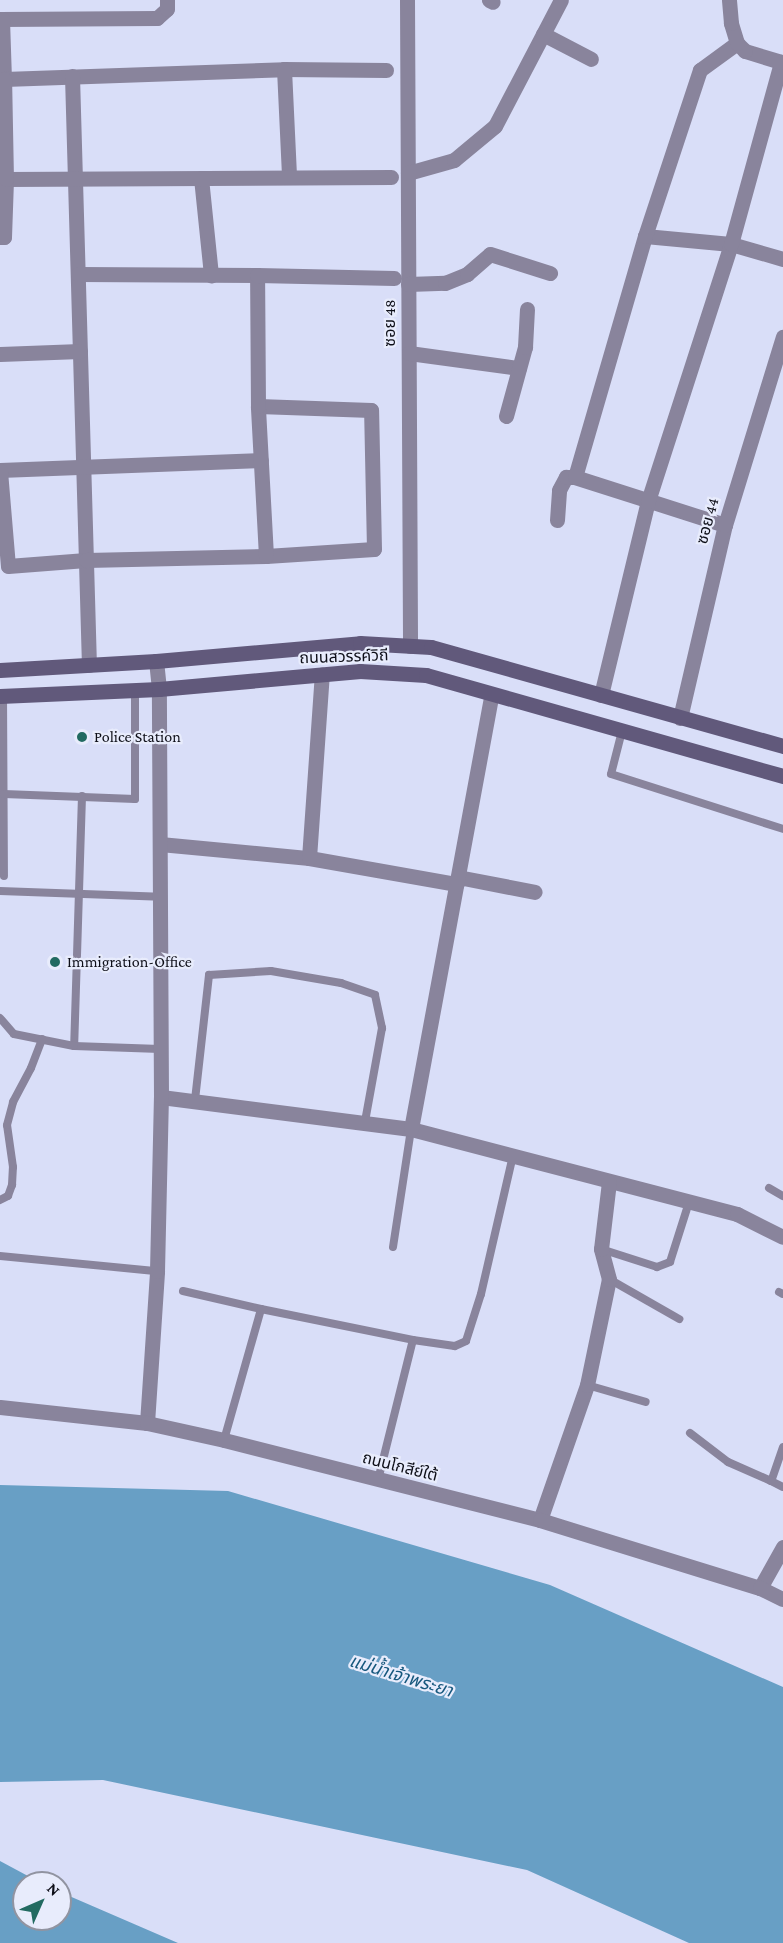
<!DOCTYPE html>
<meta charset="utf-8">
<style>
body{margin:0}
#map{position:relative;width:783px;height:1943px;overflow:hidden;background:#d9def8;font-family:"Crimson Pro","Noto Sans Thai",serif}
div>[style]{position:absolute}
[style*='--x']{left:calc(var(--x)*1px);top:calc(var(--y)*1px);width:calc(var(--w)*1px);rotate:calc(var(--a)*1deg)}
.water>*{inset:0;background:#689fc5}
.service>*{height:8px;margin:-4px;padding:0 4px;transform-origin:4px;border-radius:4px;background:#89849c}
.minor>*{height:15px;margin:-7.5px;padding:0 7.5px;transform-origin:7.5px;border-radius:7.5px;background:#89849c}
.tertiary>*{height:15px;margin:-7.5px;padding:0 7.5px;transform-origin:7.5px;border-radius:7.5px;background:#89849c}
.secondary>*{height:15px;margin:-7.5px;padding:0 7.5px;transform-origin:7.5px;border-radius:7.5px;background:#61597b}
.dots>*{width:16px;height:16px;translate:-50% -50%;box-sizing:border-box;border:3px solid #e8ecfc;border-radius:50%}
span{translate:-50% -50%;white-space:nowrap;text-align:center;line-height:1.15;-webkit-text-stroke:4.5px #e8ecfc;paint-order:stroke}
.street-label{font-size:16px;color:#0e0f18}
.poi-label{font-size:16px;color:#0e0f18}
.left{translate:0 -50%;text-align:left}
.water-label{font-size:18px;color:#17587e;font-style:italic}
.north{position:absolute;left:12px;top:1871px;width:60px;height:60px;box-sizing:border-box;background:#e8ecfc;border:2px solid #9194a1;border-radius:50%;rotate:45deg;font-size:16px;font-weight:700;line-height:24px;text-align:center;color:#0e0f18}
.north::after{content:'';display:block;margin:auto;width:21px;height:27px;background:#226a61;clip-path:polygon(50% 0,100% 100%,50% 72%,0 100%)}
</style>
<div id="map">
<div class="water">
<div style="clip-path:polygon(0 1485px,228px 1491px,550px 1585px,783px 1687px,783px 1943px,689px 1943px,527px 1870px,103px 1780px,0 1782px)"></div>
<div style="clip-path:polygon(0 1861px,41px 1883px,24px 1883px,24px 1919px,60px 1919px,60px 1892px,178px 1943px,0 1943px)"></div>
</div>
<div class="service">
<div style="--x:3;--y:695;--w:181;--a:89.7"></div>
<div style="--x:622;--y:731;--w:44;--a:104.3"></div>
<div style="--x:611;--y:774;--w:181;--a:17.7"></div>
<div style="--x:4;--y:794;--w:131;--a:2.2"></div>
<div style="--x:135;--y:799;--w:109;--a:-90"></div>
<div style="--x:82;--y:796;--w:250;--a:91.8"></div>
<div style="--x:74;--y:1046;--w:86;--a:2"></div>
<div style="--x:0;--y:891;--w:160;--a:2.1"></div>
<div style="--x:0;--y:1018;--w:21;--a:49"></div>
<div style="--x:14;--y:1034;--w:61;--a:11.3"></div>
<div style="--x:195;--y:1100;--w:126;--a:-83.6"></div>
<div style="--x:209;--y:975;--w:62;--a:-3.7"></div>
<div style="--x:271;--y:971;--w:71;--a:9.7"></div>
<div style="--x:341;--y:983;--w:36;--a:19"></div>
<div style="--x:375;--y:995;--w:34;--a:78"></div>
<div style="--x:382;--y:1028;--w:96;--a:100.3"></div>
<div style="--x:769;--y:1188;--w:16;--a:30"></div>
<div style="--x:0;--y:1200;--w:9;--a:-27"></div>
<div style="--x:8;--y:1196;--w:12;--a:-70"></div>
<div style="--x:12;--y:1185;--w:18;--a:-87"></div>
<div style="--x:13;--y:1167;--w:42;--a:-98.1"></div>
<div style="--x:7;--y:1125;--w:24;--a:-75"></div>
<div style="--x:13;--y:1102;--w:38;--a:-62"></div>
<div style="--x:31;--y:1068;--w:31;--a:-69"></div>
<div style="--x:393;--y:1247;--w:119;--a:-81.3"></div>
<div style="--x:601;--y:1249;--w:59;--a:17.8"></div>
<div style="--x:657;--y:1267;--w:14;--a:-21"></div>
<div style="--x:670;--y:1262;--w:63;--a:-72.4"></div>
<div style="--x:0;--y:1256;--w:158;--a:5.5"></div>
<div style="--x:609;--y:1279;--w:81;--a:29.7"></div>
<div style="--x:183;--y:1291;--w:80;--a:13"></div>
<div style="--x:779;--y:1292;--w:4;--a:27"></div>
<div style="--x:587;--y:1385;--w:61;--a:16.1"></div>
<div style="--x:690;--y:1433;--w:48;--a:37.3"></div>
<div style="--x:728;--y:1462;--w:47;--a:23.8"></div>
<div style="--x:224;--y:1440;--w:136;--a:-74.2"></div>
<div style="--x:261;--y:1309;--w:155;--a:11.5"></div>
<div style="--x:413;--y:1340;--w:42;--a:8.1"></div>
<div style="--x:455;--y:1346;--w:12;--a:-24"></div>
<div style="--x:466;--y:1341;--w:49;--a:-72.3"></div>
<div style="--x:481;--y:1294;--w:143;--a:-77"></div>
<div style="--x:783;--y:1447;--w:36;--a:109"></div>
<div style="--x:771;--y:1481;--w:13;--a:27"></div>
<div style="--x:378;--y:1480;--w:144;--a:-76"></div>
</div>
<div class="minor">
<div style="--x:407;--y:0;--w:646;--a:89.73"></div>
<div style="--x:489;--y:0;--w:4;--a:27"></div>
<div style="--x:0;--y:19;--w:157;--a:-0.4"></div>
<div style="--x:157;--y:18;--w:13;--a:-42"></div>
<div style="--x:167;--y:9;--w:9;--a:-90"></div>
<div style="--x:2;--y:19;--w:60;--a:88.1"></div>
<div style="--x:4;--y:79;--w:280;--a:-2"></div>
<div style="--x:284;--y:69;--w:102;--a:0.6"></div>
<div style="--x:543;--y:34;--w:54;--a:27.5"></div>
<div style="--x:284;--y:69;--w:107;--a:87.3"></div>
<div style="--x:72;--y:76;--w:589;--a:88.35"></div>
<div style="--x:408;--y:173;--w:48;--a:-15.8"></div>
<div style="--x:454;--y:160;--w:53;--a:-39.7"></div>
<div style="--x:495;--y:126;--w:142;--a:-62.4"></div>
<div style="--x:201;--y:178;--w:98;--a:84.1"></div>
<div style="--x:6;--y:179;--w:385;--a:-0.3"></div>
<div style="--x:645;--y:236;--w:86;--a:5.3"></div>
<div style="--x:731;--y:244;--w:54;--a:16.1"></div>
<div style="--x:0;--y:237;--w:4;--a:0"></div>
<div style="--x:4;--y:237;--w:58;--a:-88"></div>
<div style="--x:6;--y:179;--w:100;--a:-91.1"></div>
<div style="--x:78;--y:274;--w:179;--a:0.3"></div>
<div style="--x:408;--y:284;--w:37;--a:-2"></div>
<div style="--x:445;--y:283;--w:24;--a:-22"></div>
<div style="--x:467;--y:274;--w:30;--a:-41"></div>
<div style="--x:490;--y:254;--w:63;--a:17.6"></div>
<div style="--x:409;--y:353;--w:111;--a:7.8"></div>
<div style="--x:0;--y:354;--w:80;--a:-2.1"></div>
<div style="--x:506;--y:416;--w:72;--a:-74.6"></div>
<div style="--x:525;--y:347;--w:38;--a:-87"></div>
<div style="--x:0;--y:470;--w:261;--a:-2.2"></div>
<div style="--x:0;--y:471;--w:95;--a:85.2"></div>
<div style="--x:8;--y:566;--w:78;--a:-4.4"></div>
<div style="--x:86;--y:560;--w:180;--a:-1.3"></div>
<div style="--x:266;--y:556;--w:108;--a:-3.7"></div>
<div style="--x:374;--y:549;--w:139;--a:-91.2"></div>
<div style="--x:371;--y:410;--w:113;--a:-178"></div>
<div style="--x:557;--y:520;--w:30;--a:-86"></div>
<div style="--x:559;--y:490;--w:15;--a:-62"></div>
<div style="--x:566;--y:477;--w:9;--a:0"></div>
<div style="--x:725;--y:525;--w:157;--a:-162.3"></div>
<div style="--x:575;--y:477;--w:251;--a:-73.8"></div>
<div style="--x:645;--y:236;--w:175;--a:-71.7"></div>
<div style="--x:700;--y:70;--w:46;--a:-36.1"></div>
<div style="--x:266;--y:556;--w:150;--a:-93.1"></div>
<div style="--x:258;--y:406;--w:131;--a:-90.4"></div>
<div style="--x:257;--y:275;--w:137;--a:1.3"></div>
<div style="--x:601;--y:695;--w:200;--a:-76.4"></div>
<div style="--x:648;--y:501;--w:270;--a:-72.1"></div>
<div style="--x:731;--y:244;--w:189;--a:-74.6"></div>
<div style="--x:781;--y:62;--w:38;--a:-163"></div>
<div style="--x:745;--y:51;--w:11;--a:-135"></div>
<div style="--x:737;--y:43;--w:21;--a:-107"></div>
<div style="--x:731;--y:23;--w:23;--a:-95"></div>
<div style="--x:680;--y:718;--w:198;--a:-76.9"></div>
<div style="--x:725;--y:525;--w:197;--a:-72.9"></div>
<div style="--x:160;--y:844;--w:150;--a:5.4"></div>
<div style="--x:309;--y:858;--w:150;--a:10"></div>
<div style="--x:309;--y:858;--w:184;--a:-86"></div>
<div style="--x:458;--y:877;--w:78;--a:11"></div>
<div style="--x:161;--y:1097;--w:252;--a:7.3"></div>
<div style="--x:411;--y:1129;--w:337;--a:14.6"></div>
<div style="--x:737;--y:1214;--w:51;--a:26.6"></div>
<div style="--x:411;--y:1129;--w:442;--a:-79.5"></div>
<div style="--x:147;--y:1423;--w:152;--a:-86.2"></div>
<div style="--x:157;--y:1271;--w:174;--a:-88.7"></div>
<div style="--x:161;--y:1097;--w:408;--a:-90.3"></div>
<div style="--x:159;--y:689;--w:28;--a:-96"></div>
<div style="--x:540;--y:1520;--w:143;--a:-70.8"></div>
<div style="--x:587;--y:1385;--w:108;--a:-78.3"></div>
<div style="--x:609;--y:1279;--w:31;--a:-105"></div>
<div style="--x:601;--y:1249;--w:67;--a:-83.2"></div>
<div style="--x:760;--y:1588;--w:47;--a:-60.7"></div>
</div>
<div class="tertiary">
<div style="--x:0;--y:1407;--w:148;--a:6.2"></div>
<div style="--x:147;--y:1423;--w:79;--a:12.4"></div>
<div style="--x:224;--y:1440;--w:326;--a:14.2"></div>
<div style="--x:540;--y:1520;--w:230;--a:17.2"></div>
<div style="--x:760;--y:1588;--w:25;--a:26"></div>
</div>
<div class="secondary">
<div style="--x:0;--y:670;--w:156;--a:-3.3"></div>
<div style="--x:156;--y:661;--w:205;--a:-5"></div>
<div style="--x:360;--y:643;--w:71;--a:3.2"></div>
<div style="--x:431;--y:647;--w:366;--a:15.7"></div>
<div style="--x:0;--y:696;--w:159;--a:-2.5"></div>
<div style="--x:159;--y:689;--w:202;--a:-5.1"></div>
<div style="--x:360;--y:671;--w:66;--a:3.5"></div>
<div style="--x:426;--y:675;--w:371;--a:15.8"></div>
</div>
<div class="dots">
<div style="left:82px;top:737px;background:#226a61"></div>
<div style="left:55px;top:962px;background:#226a61"></div>
</div>
<div class="street-label">
<span style="left:390px;top:323px;rotate:-90deg">ซอย 48</span>
<span style="left:708px;top:521px;rotate:-75deg">ซอย 44</span>
<span style="left:344px;top:657px;rotate:-2deg">ถนนสวรรค์วิถี</span>
<span style="left:400px;top:1467px;rotate:14deg">ถนนโกสีย์ใต้</span>
</div>
<div class="poi-label">
<span class="left" style="left:94px;top:737px">Police Station</span>
<span class="left" style="left:67px;top:962px">Immigration-Office</span>
</div>
<div class="water-label">
<span style="left:401px;top:1676px;rotate:17deg">แม่น้ำเจ้าพระยา</span>
</div>
<div class="north">N</div>
</div>
